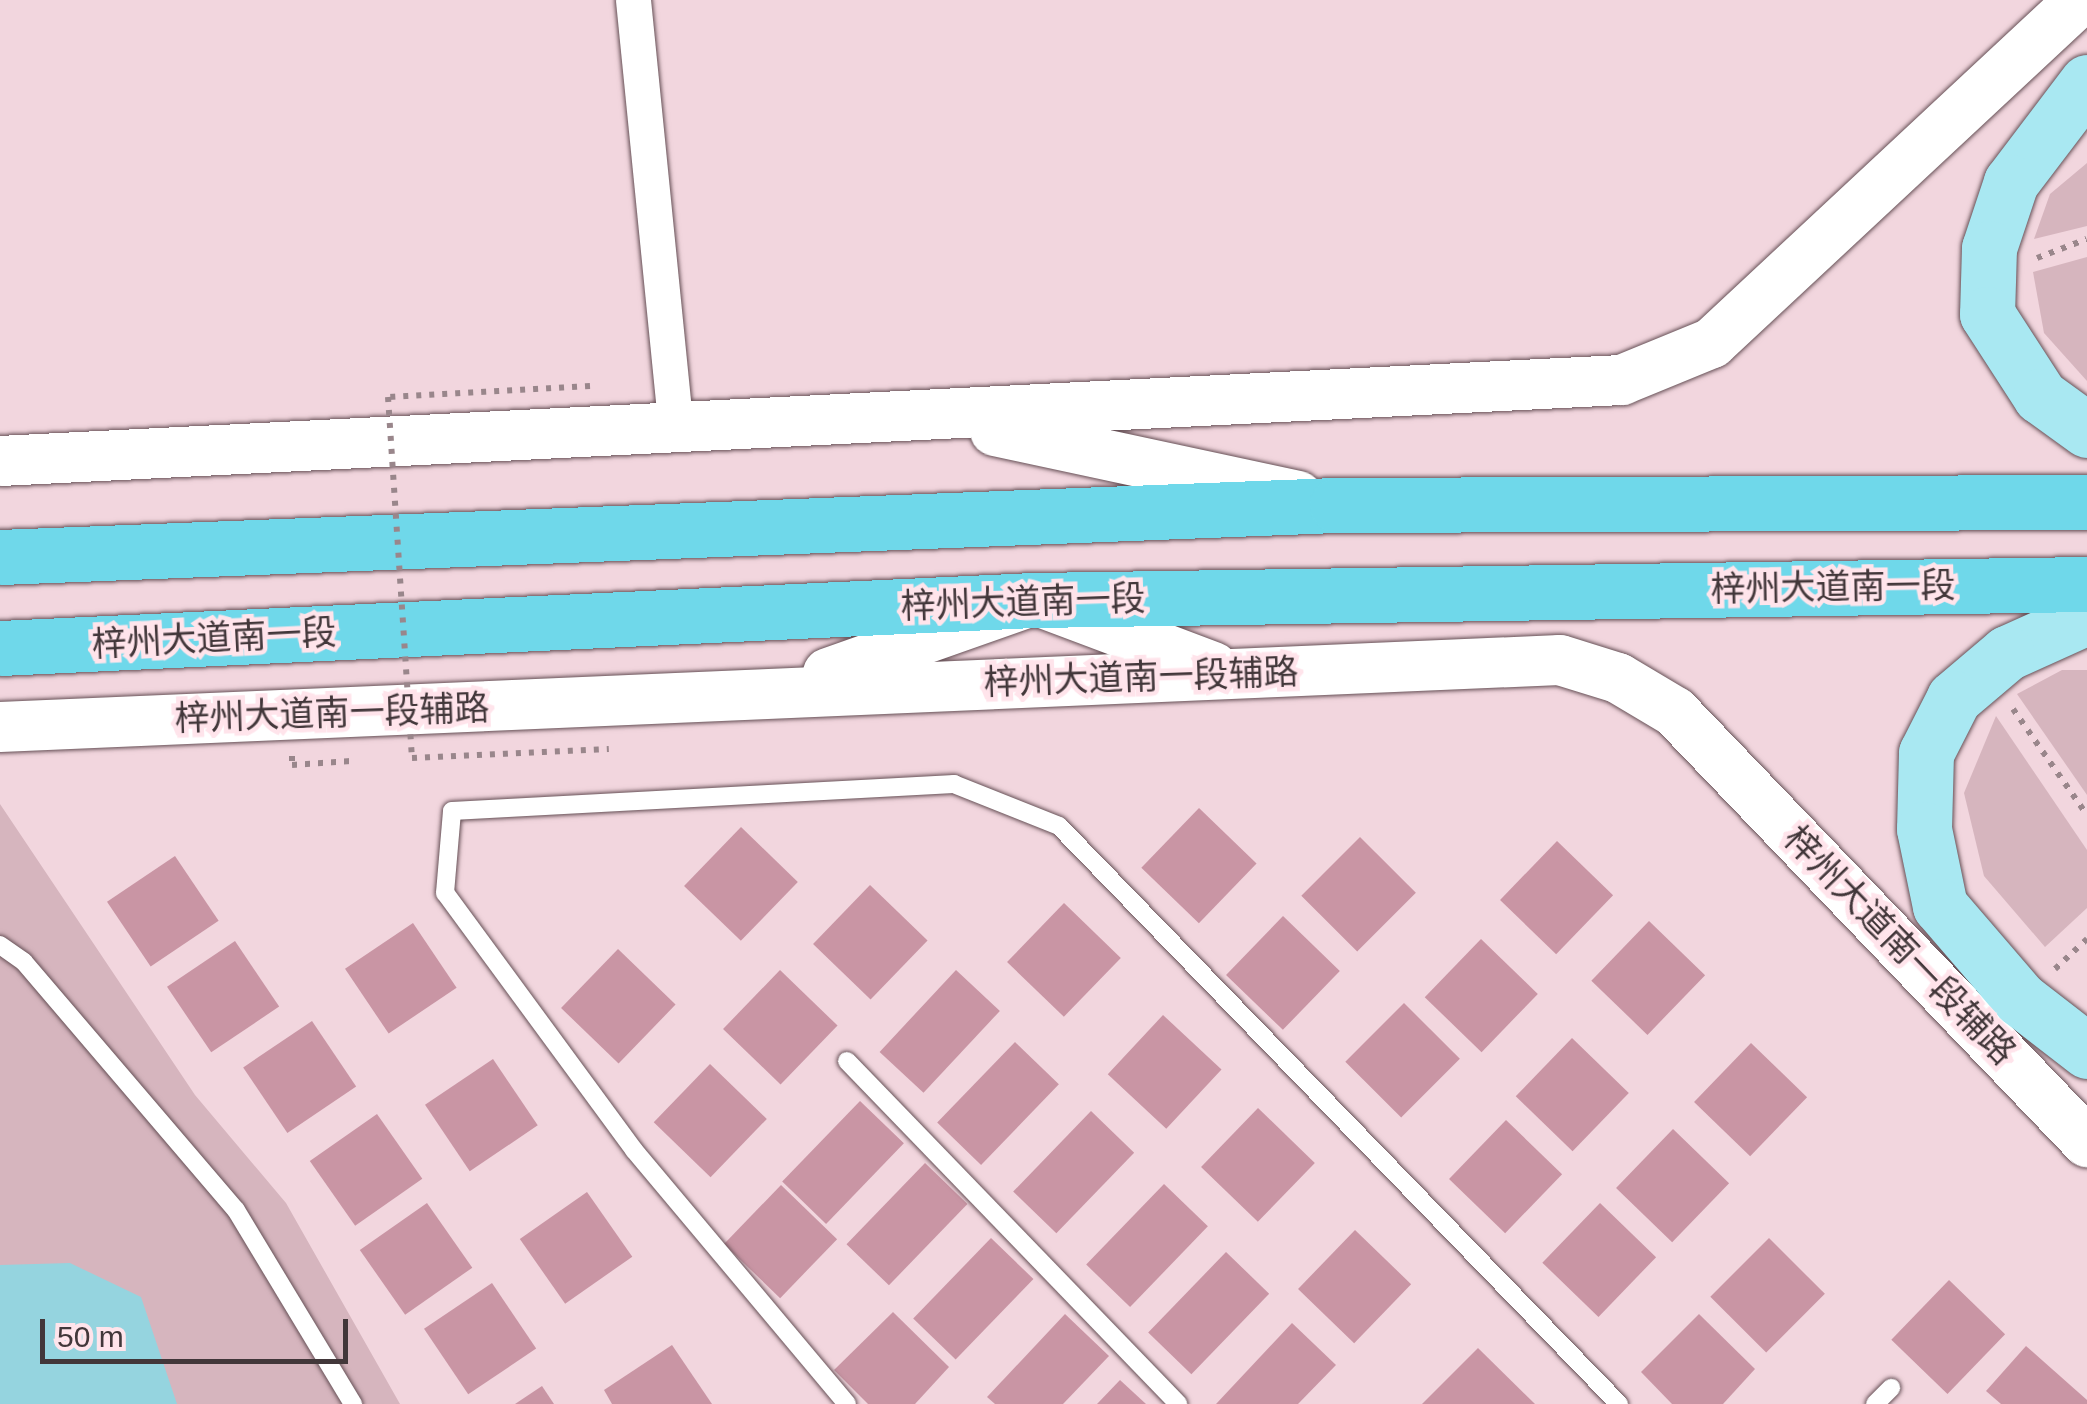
<!DOCTYPE html>
<meta charset="utf-8">
<style>
body{margin:0}
#map{position:relative;width:2087px;height:1404px;overflow:hidden;background:#f2d6de;font-family:Arial,"Noto Sans SC",sans-serif}
div>[style]{position:absolute}
[style*='--x']{left:calc(var(--x)*1px);top:calc(var(--y)*1px);width:calc(var(--w)*1px);rotate:calc(var(--a)*1deg)}
.green>*{inset:0;background:#d6b5be}
.water>*{inset:0;background:#95d4df}
.building>*{inset:0;background:#c995a4;transform-origin:0 0}
.path>*{height:6px;margin-top:-3px;transform-origin:0;background:repeating-linear-gradient(90deg,#99868b 0 5px,transparent 0 13px)}
.roads{filter:drop-shadow(0 0 2px #665056) drop-shadow(0 0 2px #665056)}
.lane>*{height:18px;margin:-9px;padding:0 9px;transform-origin:9px;border-radius:9px;background:#fff}
.street>*{height:35px;margin:-17.5px;padding:0 17.5px;transform-origin:17.5px;border-radius:17.5px;background:#fff}
.secondary>*{height:50px;margin:-25px;padding:0 25px;transform-origin:25px;border-radius:25px;background:#fff}
.primary>*{height:55px;margin:-27.5px;padding:0 27.5px;transform-origin:27.5px;border-radius:27.5px;background:#a9e8f2}
.highway>*{height:55px;margin:-27.5px;padding:0 27.5px;transform-origin:27.5px;border-radius:27.5px;background:#6fd8ea}
.path-bridge>*{height:6px;margin-top:-3px;transform-origin:0;background:repeating-linear-gradient(90deg,#99868b 0 5px,transparent 0 13px)}
span{translate:-50% -50%;white-space:nowrap;text-align:center;line-height:1.15;-webkit-text-stroke:9px #ffe4eb;paint-order:stroke}
.street-label{font-size:35px;color:#42373a}
.scale{position:absolute;left:40px;top:1319px;width:308px;height:45px;box-sizing:border-box;border:5px solid #42373a;border-top:0;padding-left:12px;font-size:30px;line-height:35px;white-space:nowrap;color:#42373a;-webkit-text-stroke:8px #ffe4eb;paint-order:stroke}
</style>
<div id="map">
<div class="green">
<div style="clip-path:polygon(2087px 163px,2087px 226px,2034px 239px,2050px 194px)"></div>
<div style="clip-path:polygon(2087px 257px,2087px 381px,2044px 333px,2033px 272px)"></div>
<div style="clip-path:polygon(2062px 670px,2087px 670px,2087px 795px,2017px 694px)"></div>
<div style="clip-path:polygon(1996px 716px,2087px 850px,2087px 908px,2045px 947px,1984px 876px,1964px 793px)"></div>
<div style="clip-path:polygon(0 804px,195px 1095px,286px 1203px,400px 1404px,0 1404px)"></div>
</div>
<div class="water">
<div style="clip-path:polygon(70px 1263px,141px 1297px,177px 1404px,0 1404px,0 1265px)"></div>
</div>
<div class="building">
<div style="left:1199px;top:808px;width:80px;height:83px;rotate:44deg"></div>
<div style="left:741px;top:827px;width:79px;height:82px;rotate:44deg"></div>
<div style="left:1360px;top:837px;width:79px;height:83px;rotate:45deg"></div>
<div style="left:1557px;top:841px;width:78px;height:82px;rotate:44deg"></div>
<div style="left:175px;top:856px;width:78px;height:82px;rotate:56deg"></div>
<div style="left:870px;top:885px;width:80px;height:82px;rotate:44deg"></div>
<div style="left:1064px;top:903px;width:79px;height:82px;rotate:44deg"></div>
<div style="left:1283px;top:916px;width:79px;height:82px;rotate:44deg"></div>
<div style="left:1649px;top:921px;width:78px;height:83px;rotate:44deg"></div>
<div style="left:413px;top:923px;width:78px;height:82px;rotate:56deg"></div>
<div style="left:1481px;top:939px;width:79px;height:81px;rotate:44deg"></div>
<div style="left:235px;top:941px;width:79px;height:82px;rotate:56deg"></div>
<div style="left:618px;top:949px;width:80px;height:82px;rotate:44deg"></div>
<div style="left:780px;top:970px;width:80px;height:82px;rotate:44deg"></div>
<div style="left:956px;top:970px;width:60px;height:112px;rotate:43deg"></div>
<div style="left:1404px;top:1003px;width:79px;height:83px;rotate:45deg"></div>
<div style="left:1163px;top:1015px;width:80px;height:81px;rotate:43deg"></div>
<div style="left:312px;top:1021px;width:79px;height:83px;rotate:56deg"></div>
<div style="left:1572px;top:1038px;width:79px;height:81px;rotate:44deg"></div>
<div style="left:1015px;top:1042px;width:61px;height:112px;rotate:44deg"></div>
<div style="left:1751px;top:1043px;width:78px;height:82px;rotate:44deg"></div>
<div style="left:493px;top:1059px;width:80px;height:82px;rotate:56deg"></div>
<div style="left:710px;top:1064px;width:79px;height:81px;rotate:44deg"></div>
<div style="left:860px;top:1101px;width:61px;height:112px;rotate:44deg"></div>
<div style="left:1258px;top:1108px;width:79px;height:82px;rotate:44deg"></div>
<div style="left:1091px;top:1111px;width:60px;height:112px;rotate:44deg"></div>
<div style="left:377px;top:1114px;width:79px;height:82px;rotate:55deg"></div>
<div style="left:1506px;top:1120px;width:78px;height:82px;rotate:44deg"></div>
<div style="left:1673px;top:1129px;width:78px;height:82px;rotate:44deg"></div>
<div style="left:925px;top:1163px;width:59px;height:113px;rotate:44deg"></div>
<div style="left:1164px;top:1184px;width:61px;height:112px;rotate:44deg"></div>
<div style="left:781px;top:1185px;width:78px;height:82px;rotate:44deg"></div>
<div style="left:587px;top:1192px;width:79px;height:82px;rotate:55deg"></div>
<div style="left:427px;top:1203px;width:79px;height:82px;rotate:55deg"></div>
<div style="left:1600px;top:1203px;width:78px;height:83px;rotate:44deg"></div>
<div style="left:1355px;top:1230px;width:78px;height:82px;rotate:44deg"></div>
<div style="left:991px;top:1238px;width:59px;height:112px;rotate:44deg"></div>
<div style="left:1769px;top:1238px;width:79px;height:83px;rotate:45deg"></div>
<div style="left:1226px;top:1252px;width:60px;height:112px;rotate:44deg"></div>
<div style="left:1949px;top:1280px;width:78px;height:83px;rotate:44deg"></div>
<div style="left:492px;top:1283px;width:79px;height:82px;rotate:56deg"></div>
<div style="clip-path:polygon(893px 1312px,949px 1367px,915px 1404px,868px 1404px,834px 1370px)"></div>
<div style="clip-path:polygon(1065px 1314px,1109px 1356px,1063px 1404px,995px 1404px,987px 1397px)"></div>
<div style="clip-path:polygon(1699px 1314px,1755px 1369px,1723px 1404px,1672px 1404px,1641px 1372px)"></div>
<div style="clip-path:polygon(1292px 1323px,1336px 1365px,1298px 1404px,1216px 1404px)"></div>
<div style="clip-path:polygon(672px 1345px,712px 1404px,612px 1404px,604px 1390px)"></div>
<div style="clip-path:polygon(2026px 1346px,2087px 1400px,2087px 1404px,2001px 1404px,1986px 1391px)"></div>
<div style="clip-path:polygon(1478px 1348px,1535px 1404px,1422px 1404px)"></div>
<div style="clip-path:polygon(1120px 1380px,1146px 1404px,1097px 1404px)"></div>
<div style="clip-path:polygon(542px 1386px,554px 1404px,515px 1404px)"></div>
</div>
<div class="path">
<div style="--x:2037;--y:258;--w:53;--a:-20.8"></div>
<div style="--x:2013;--y:709;--w:129;--a:55.1"></div>
<div style="--x:292;--y:756;--w:9;--a:90"></div>
<div style="--x:292;--y:765;--w:59;--a:-3.9"></div>
<div style="--x:2055;--y:969;--w:44;--a:-43.2"></div>
</div>
<div class="roads">
<div class="lane">
<div style="--x:0;--y:945;--w:29;--a:35"></div>
<div style="--x:24;--y:962;--w:326;--a:49.5"></div>
<div style="--x:236;--y:1210;--w:227;--a:58.9"></div>
<div style="--x:847;--y:1061;--w:477;--a:46"></div>
<div style="--x:847;--y:1404;--w:331;--a:-130"></div>
<div style="--x:634;--y:1150;--w:319;--a:-126.3"></div>
<div style="--x:445;--y:893;--w:82;--a:-85.1"></div>
<div style="--x:452;--y:811;--w:503;--a:-3.08"></div>
<div style="--x:954;--y:784;--w:113;--a:21.8"></div>
<div style="--x:1059;--y:826;--w:805;--a:45.91"></div>
<div style="--x:1875;--y:1404;--w:23;--a:-45"></div>
</div>
<div class="street">
<div style="--x:633;--y:0;--w:432;--a:84.3"></div>
</div>
<div class="secondary">
<div style="--x:995;--y:431;--w:310;--a:12.1"></div>
<div style="--x:0;--y:461;--w:1624;--a:-2.86"></div>
<div style="--x:1622;--y:380;--w:97;--a:-22.3"></div>
<div style="--x:1712;--y:343;--w:503;--a:-42.99"></div>
<div style="--x:828;--y:673;--w:219;--a:-19.4"></div>
<div style="--x:1035;--y:600;--w:190;--a:20.6"></div>
<div style="--x:0;--y:727;--w:1561;--a:-2.46"></div>
<div style="--x:1560;--y:660;--w:61;--a:17.2"></div>
<div style="--x:1618;--y:678;--w:66;--a:30.8"></div>
<div style="--x:1675;--y:712;--w:596;--a:46.22"></div>
</div>
<div class="primary">
<div style="--x:2087;--y:82;--w:126;--a:127.2"></div>
<div style="--x:2011;--y:182;--w:70;--a:108.4"></div>
<div style="--x:1989;--y:248;--w:66;--a:91.7"></div>
<div style="--x:1987;--y:314;--w:98;--a:57.1"></div>
<div style="--x:2040;--y:396;--w:58;--a:35.9"></div>
<div style="--x:2087;--y:617;--w:88;--a:155.8"></div>
<div style="--x:2007;--y:653;--w:70;--a:139.7"></div>
<div style="--x:1954;--y:698;--w:62;--a:117"></div>
<div style="--x:1926;--y:753;--w:76;--a:91.5"></div>
<div style="--x:1924;--y:829;--w:79;--a:78.3"></div>
<div style="--x:1940;--y:906;--w:123;--a:49.3"></div>
<div style="--x:2020;--y:999;--w:85;--a:37.8"></div>
</div>
<div class="highway">
<div style="--x:0;--y:557;--w:1338;--a:-2.23"></div>
<div style="--x:1337;--y:505;--w:750;--a:-0.23"></div>
<div style="--x:0;--y:648;--w:1036;--a:-2.66"></div>
<div style="--x:1035;--y:600;--w:1052;--a:-0.87"></div>
</div>
</div>
<div class="path-bridge">
<div style="--x:590;--y:386;--w:202;--a:176.9"></div>
<div style="--x:388;--y:397;--w:362;--a:86.2"></div>
<div style="--x:412;--y:758;--w:197;--a:-2.6"></div>
</div>
<div class="street-label">
<span style="left:1833px;top:587px;rotate:-1deg">梓州大道南一段</span>
<span style="left:1023px;top:602px;rotate:-2deg">梓州大道南一段</span>
<span style="left:214px;top:638px;rotate:-3deg">梓州大道南一段</span>
<span style="left:1141px;top:677px;rotate:-2deg">梓州大道南一段辅路</span>
<span style="left:332px;top:713px;rotate:-2deg">梓州大道南一段辅路</span>
<span style="left:1900px;top:945px;rotate:46deg">梓州大道南一段辅路</span>
</div>
<div class="scale">50 m</div>
</div>
